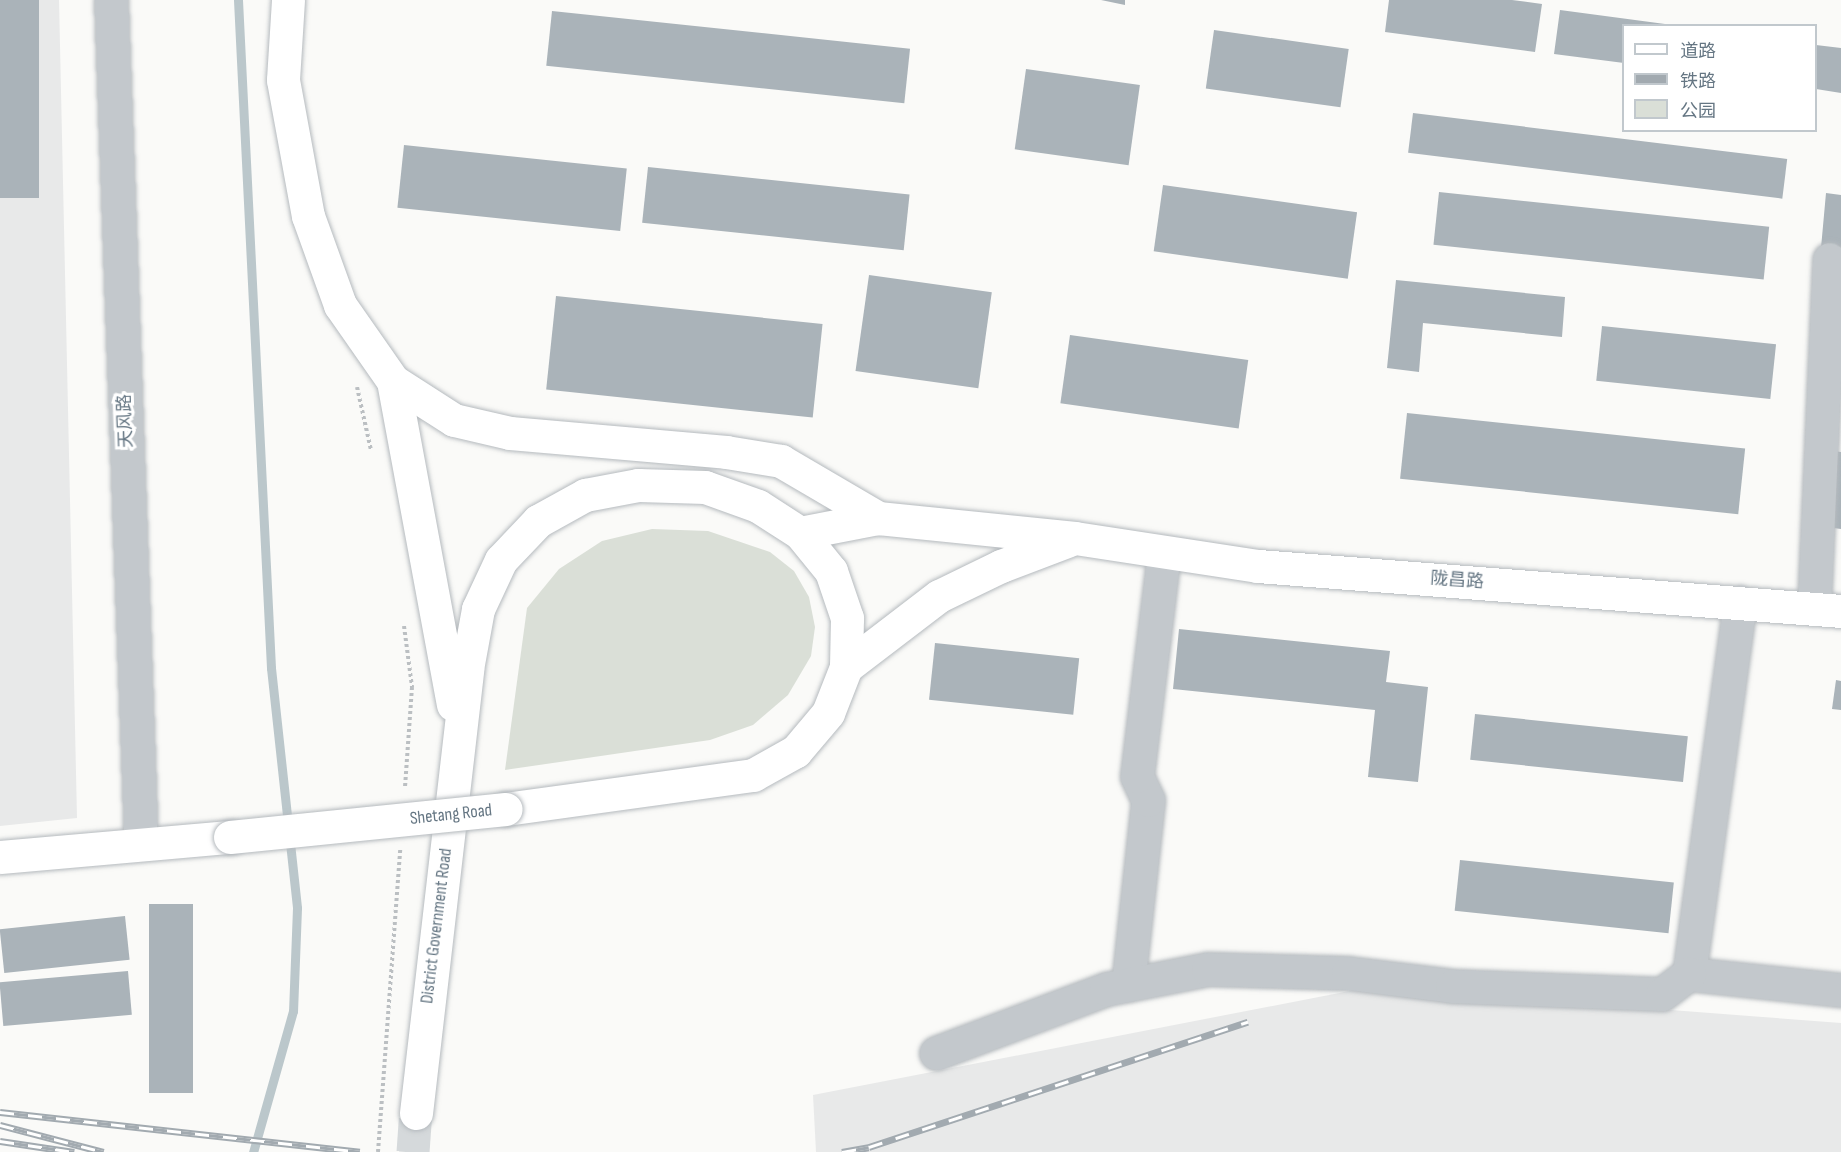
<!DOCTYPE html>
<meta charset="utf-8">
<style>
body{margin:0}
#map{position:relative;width:1841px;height:1152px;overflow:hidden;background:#fafaf8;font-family:"Sofia Sans Condensed","Noto Sans SC",sans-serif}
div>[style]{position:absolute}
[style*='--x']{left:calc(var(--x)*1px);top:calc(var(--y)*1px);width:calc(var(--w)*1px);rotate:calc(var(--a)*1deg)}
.built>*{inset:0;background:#e8e9e9}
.green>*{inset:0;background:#dadfd7}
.stream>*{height:9px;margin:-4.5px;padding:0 4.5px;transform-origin:4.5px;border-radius:4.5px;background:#bbc7cb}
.building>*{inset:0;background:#aab3b9;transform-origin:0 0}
.major-tunnel>*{height:33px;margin-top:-16.5px;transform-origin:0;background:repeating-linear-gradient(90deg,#d5d9db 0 33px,transparent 0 49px)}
.path>*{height:4px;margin-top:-2px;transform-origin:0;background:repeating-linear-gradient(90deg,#bbbfc2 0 3px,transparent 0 6px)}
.roads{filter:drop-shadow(0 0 2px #b5babe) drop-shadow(0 0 2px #b5babe)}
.minor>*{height:33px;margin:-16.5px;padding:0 16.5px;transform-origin:16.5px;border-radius:16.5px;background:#c3c8cc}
.major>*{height:33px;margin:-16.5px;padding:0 16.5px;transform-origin:16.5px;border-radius:16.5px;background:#fff}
.rail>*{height:7px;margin-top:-3.5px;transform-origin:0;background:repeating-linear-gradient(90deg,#fff 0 14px,#a2aab0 0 28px);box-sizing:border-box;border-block:2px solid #a2aab0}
.bridges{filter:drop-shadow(0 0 2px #b5babe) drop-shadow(0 0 2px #b5babe)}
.major-bridge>*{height:33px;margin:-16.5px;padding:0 16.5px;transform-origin:16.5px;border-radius:16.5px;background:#fff}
span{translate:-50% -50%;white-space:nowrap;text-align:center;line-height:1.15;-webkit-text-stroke:6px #fff;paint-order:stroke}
.street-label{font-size:18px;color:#657683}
.legend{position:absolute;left:1622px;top:24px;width:195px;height:108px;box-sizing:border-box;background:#fff;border:2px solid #c1c8cd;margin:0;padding:8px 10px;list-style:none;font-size:18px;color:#657683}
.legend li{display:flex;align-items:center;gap:12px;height:30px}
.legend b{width:30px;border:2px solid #c1c8cd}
</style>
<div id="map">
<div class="built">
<div style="clip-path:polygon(0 0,59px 0,77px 818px,0 826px)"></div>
<div style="clip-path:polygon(1370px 987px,1841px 1023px,1841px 1152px,816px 1152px,813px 1095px)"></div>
</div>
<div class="green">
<div style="clip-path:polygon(652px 529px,708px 531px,770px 552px,794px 571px,809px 597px,815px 627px,811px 656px,788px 695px,753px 725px,710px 740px,505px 770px,527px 608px,559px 569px,602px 541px)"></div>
</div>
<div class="stream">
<div style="--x:238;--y:0;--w:669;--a:87.17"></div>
<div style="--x:271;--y:668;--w:241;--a:83.8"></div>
<div style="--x:297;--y:908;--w:103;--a:92.2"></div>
<div style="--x:293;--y:1011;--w:147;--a:105.8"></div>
</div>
<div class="building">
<div style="left:0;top:0;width:39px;height:198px"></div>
<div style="clip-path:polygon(1101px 0,1125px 0,1125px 5px)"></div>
<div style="clip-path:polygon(1389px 0,1512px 0,1542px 4px,1535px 52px,1385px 32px)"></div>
<div style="clip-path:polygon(1560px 10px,1665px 24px,1665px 26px,1624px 26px,1624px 63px,1554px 54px)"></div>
<div style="left:552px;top:11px;width:360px;height:55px;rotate:6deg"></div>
<div style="left:1214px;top:30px;width:136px;height:59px;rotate:8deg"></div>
<div style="clip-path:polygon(1816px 45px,1841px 48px,1841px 93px,1816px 89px)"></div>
<div style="left:1026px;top:69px;width:115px;height:81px;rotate:8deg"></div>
<div style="left:1413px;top:113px;width:377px;height:40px;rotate:7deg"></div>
<div style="left:404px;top:145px;width:224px;height:63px;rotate:6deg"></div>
<div style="left:648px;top:167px;width:263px;height:56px;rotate:6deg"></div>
<div style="left:1163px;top:185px;width:196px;height:67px;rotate:8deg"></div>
<div style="left:1439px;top:192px;width:332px;height:53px;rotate:6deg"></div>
<div style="clip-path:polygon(1826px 193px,1841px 195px,1841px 250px,1821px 248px)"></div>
<div style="left:869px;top:275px;width:124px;height:97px;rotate:8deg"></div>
<div style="clip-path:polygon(1396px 280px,1565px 297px,1562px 337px,1423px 323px,1419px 372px,1387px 368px)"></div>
<div style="left:556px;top:296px;width:268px;height:94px;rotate:6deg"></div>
<div style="left:1602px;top:326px;width:175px;height:55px;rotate:6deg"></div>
<div style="left:1070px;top:335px;width:180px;height:69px;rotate:8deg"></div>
<div style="left:1407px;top:413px;width:340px;height:66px;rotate:6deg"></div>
<div style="clip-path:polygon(1833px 451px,1841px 452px,1841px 529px,1826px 527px)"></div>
<div style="clip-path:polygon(1179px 629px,1390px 651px,1386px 682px,1428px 687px,1418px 782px,1368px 777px,1375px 710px,1173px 689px)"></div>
<div style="left:935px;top:643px;width:145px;height:57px;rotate:6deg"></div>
<div style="clip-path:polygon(1836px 680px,1841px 681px,1841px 710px,1832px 709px)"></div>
<div style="left:1475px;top:714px;width:214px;height:46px;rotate:6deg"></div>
<div style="left:1460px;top:860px;width:215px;height:51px;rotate:6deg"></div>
<div style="left:149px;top:904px;width:44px;height:189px"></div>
<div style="left:125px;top:916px;width:44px;height:126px;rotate:84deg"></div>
<div style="left:128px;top:971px;width:44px;height:129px;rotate:85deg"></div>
</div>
<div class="major-tunnel">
<div style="--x:413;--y:1152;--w:39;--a:-86"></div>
</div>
<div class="path">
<div style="--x:357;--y:387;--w:65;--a:77.5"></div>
<div style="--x:404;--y:626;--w:62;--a:82.5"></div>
<div style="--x:412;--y:687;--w:101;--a:94"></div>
<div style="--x:378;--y:1152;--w:303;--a:-85.8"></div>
</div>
<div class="roads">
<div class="minor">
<div style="--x:111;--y:0;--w:843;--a:87.96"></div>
<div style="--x:1740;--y:602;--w:375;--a:97.8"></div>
<div style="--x:1689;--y:974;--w:153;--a:6"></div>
<div style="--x:1814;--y:608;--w:349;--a:-87.5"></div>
<div style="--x:1128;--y:985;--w:186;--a:-83.8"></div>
<div style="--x:1148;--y:800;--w:26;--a:-115"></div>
<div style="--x:1137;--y:776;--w:226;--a:-83.1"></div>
<div style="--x:936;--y:1053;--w:182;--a:-20.6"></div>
<div style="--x:1106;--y:989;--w:104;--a:-11.1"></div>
<div style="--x:1208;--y:969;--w:140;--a:1.6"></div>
<div style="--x:1348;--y:973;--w:105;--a:7.1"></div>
<div style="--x:1452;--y:986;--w:210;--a:2.2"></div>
<div style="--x:1662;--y:994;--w:34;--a:-37"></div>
</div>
<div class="major">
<div style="--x:288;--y:0;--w:80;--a:93.6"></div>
<div style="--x:283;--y:80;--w:138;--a:79.6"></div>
<div style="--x:308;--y:216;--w:95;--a:70.2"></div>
<div style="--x:340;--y:305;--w:93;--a:55.1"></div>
<div style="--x:393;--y:381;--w:72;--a:32.6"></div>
<div style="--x:454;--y:420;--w:57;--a:13.1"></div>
<div style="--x:510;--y:433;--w:217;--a:5"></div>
<div style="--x:726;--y:452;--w:56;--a:9.3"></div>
<div style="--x:781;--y:461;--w:113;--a:30.4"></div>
<div style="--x:878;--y:518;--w:198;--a:5.8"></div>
<div style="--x:1075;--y:538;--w:185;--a:8.7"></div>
<div style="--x:1258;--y:566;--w:585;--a:4.41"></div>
<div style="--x:393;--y:381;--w:329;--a:79.5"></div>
<div style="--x:800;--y:533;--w:79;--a:-10.9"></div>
<div style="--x:846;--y:667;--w:117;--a:-37.4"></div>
<div style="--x:939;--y:596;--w:69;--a:-25.8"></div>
<div style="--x:1001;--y:566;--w:71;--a:-20.7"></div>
<div style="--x:0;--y:857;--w:231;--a:-5"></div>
<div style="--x:416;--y:1113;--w:447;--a:-83.4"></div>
<div style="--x:467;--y:669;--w:61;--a:-79.6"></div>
<div style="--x:478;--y:609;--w:54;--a:-64.9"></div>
<div style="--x:501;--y:560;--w:54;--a:-46.5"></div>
<div style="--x:538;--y:521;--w:54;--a:-29"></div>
<div style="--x:585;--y:495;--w:54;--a:-10.7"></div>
<div style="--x:638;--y:485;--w:67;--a:1.7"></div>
<div style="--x:705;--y:487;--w:56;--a:19.7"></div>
<div style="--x:758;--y:506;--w:50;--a:32.7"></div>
<div style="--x:800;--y:533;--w:49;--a:50.8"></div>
<div style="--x:831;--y:571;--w:50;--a:71.2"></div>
<div style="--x:847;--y:618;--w:49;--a:91.2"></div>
<div style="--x:846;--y:667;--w:49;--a:111.4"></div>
<div style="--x:828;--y:713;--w:50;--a:130.1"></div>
<div style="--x:796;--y:751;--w:49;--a:150.8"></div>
<div style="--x:753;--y:775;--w:249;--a:172.2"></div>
</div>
</div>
<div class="rail">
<div style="--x:0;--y:1112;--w:362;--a:6.3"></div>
<div style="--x:0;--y:1125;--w:107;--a:14.6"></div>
<div style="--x:0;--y:1141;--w:75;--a:8.5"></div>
<div style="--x:842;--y:1152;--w:27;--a:-10"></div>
<div style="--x:869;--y:1147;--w:399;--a:-18.3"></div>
</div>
<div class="bridges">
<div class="major-bridge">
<div style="--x:230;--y:837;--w:277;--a:-5.8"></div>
</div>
</div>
<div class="street-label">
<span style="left:126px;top:421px;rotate:-92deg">天风路</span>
<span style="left:1457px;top:581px;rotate:4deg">陇昌路</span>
<span style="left:451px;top:815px;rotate:-6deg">Shetang Road</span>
<span style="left:437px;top:926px;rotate:-83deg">District Government Road</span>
</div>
<ul class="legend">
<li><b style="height:8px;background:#fff"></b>道路</li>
<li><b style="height:8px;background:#a2aab0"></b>铁路</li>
<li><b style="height:16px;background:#dadfd7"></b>公园</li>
</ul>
</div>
